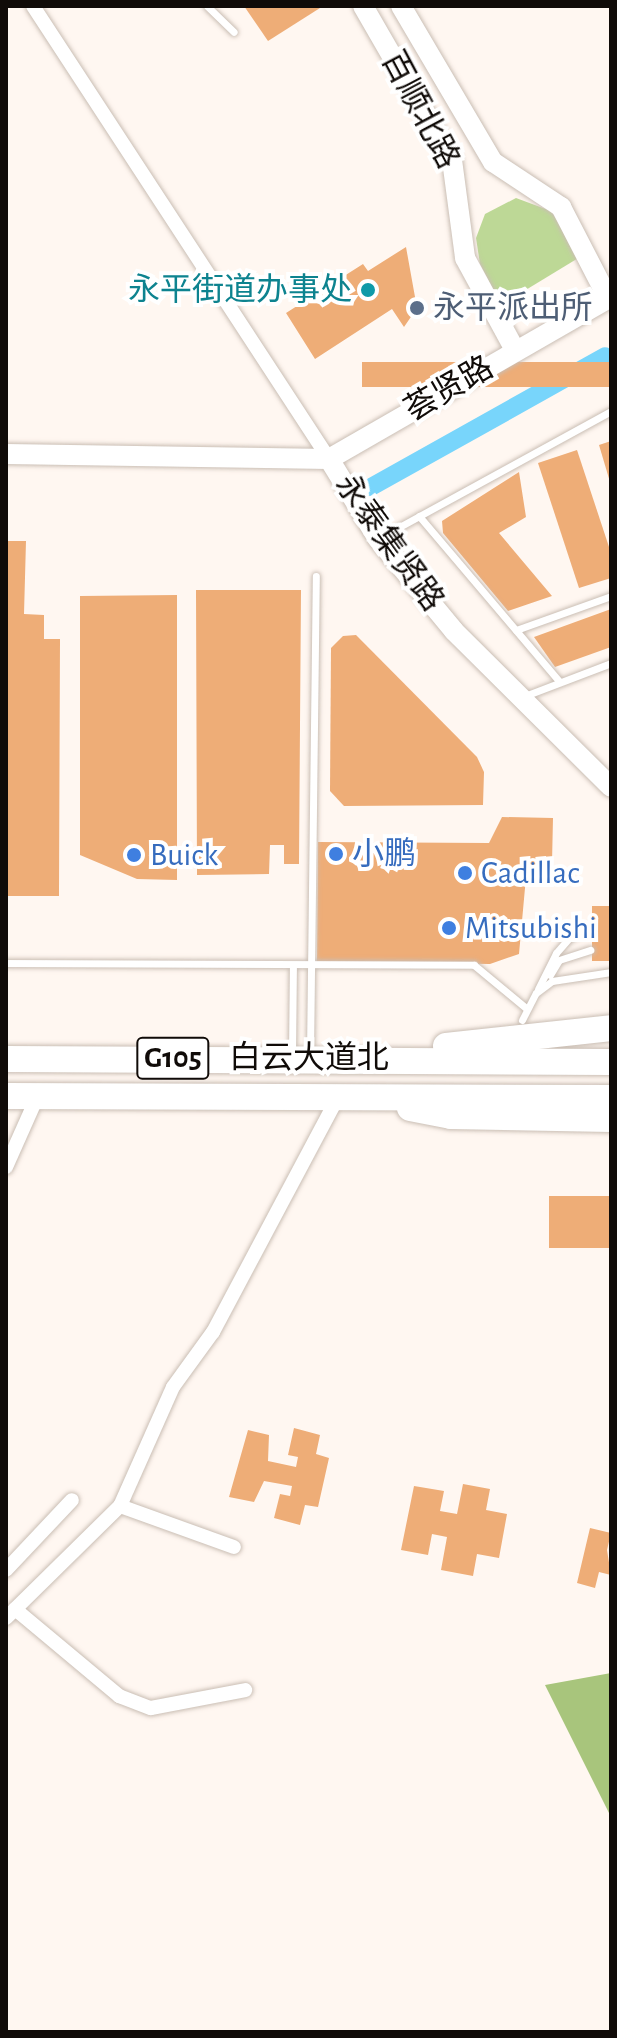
<!DOCTYPE html>
<meta charset="utf-8">
<style>
body{margin:0}
#map{position:relative;width:617px;height:2038px;overflow:hidden;background:#fff7f1;font-family:"Alegreya Sans","Noto Sans SC",sans-serif}
div>[style]{position:absolute}
[style*='--x']{left:calc(var(--x)*1px);top:calc(var(--y)*1px);width:calc(var(--w)*1px);rotate:calc(var(--a)*1deg)}
.green>*{inset:0;background:#bdd896}
.forest>*{inset:0;background:#a8c57c}
.canal>*{height:18px;margin:-9px;padding:0 9px;transform-origin:9px;border-radius:9px;background:#78d5fb}
.building>*{inset:0;background:#eead77;transform-origin:0 0}
.roads{filter:drop-shadow(0 0 2px #cabeb4) drop-shadow(0 0 2px #cabeb4)}
.lane>*{height:7px;margin:-3.5px;padding:0 3.5px;transform-origin:3.5px;border-radius:3.5px;background:#fff}
.street>*{height:14px;margin:-7px;padding:0 7px;transform-origin:7px;border-radius:7px;background:#fff}
.secondary>*{height:20px;margin:-10px;padding:0 10px;transform-origin:10px;border-radius:10px;background:#fff}
.highway>*{height:26px;margin:-13px;padding:0 13px;transform-origin:13px;border-radius:13px;background:#fff}
.dots>*{width:22px;height:22px;translate:-50% -50%;box-sizing:border-box;border:4px solid #fff;border-radius:50%}
span{translate:-50% -50%;white-space:nowrap;text-align:center;line-height:1.15;-webkit-text-stroke:8px #fff;paint-order:stroke}
.shield-label span{padding:2px 6px;background:#fff;border:2px solid;border-radius:6px;-webkit-text-stroke-width:0}
.shield-label{font-size:30px;color:#100b08;font-weight:700}
.street-label{font-size:32px;color:#100b08}
.culture-label{font-size:32px;color:#0d838f}
.right{translate:-100% -50%;text-align:right}
.service-label{font-size:32px;color:#4e5e75}
.left{translate:0 -50%;text-align:left}
.shop-label{font-size:32px;color:#366cbe}
.frame{position:absolute;inset:0;border:8px solid #100b08;pointer-events:none}
</style>
<div id="map">
<div class="green">
<div style="clip-path:polygon(516px 198px,551px 211px,580px 257px,501px 305px,480px 264px,476px 238px,485px 214px)"></div>
</div>
<div class="forest">
<div style="clip-path:polygon(611px 1673px,611px 1817px,545px 1685px)"></div>
</div>
<div class="canal">
<div style="--x:371;--y:487;--w:268;--a:-29.2"></div>
</div>
<div class="building">
<div style="clip-path:polygon(244px 6px,318px 6px,320px 8px,268px 41px)"></div>
<div style="clip-path:polygon(406px 247px,417px 308px,404px 327px,392px 309px,315px 359px,286px 313px,363px 264px,368px 271px)"></div>
<div style="left:611px;top:362px;width:25px;height:249px;rotate:90deg"></div>
<div style="clip-path:polygon(611px 441px,611px 482px,610px 482px,599px 445px)"></div>
<div style="clip-path:polygon(577px 450px,611px 553px,611px 578px,579px 588px,538px 463px)"></div>
<div style="clip-path:polygon(519px 472px,526px 517px,499px 533px,552px 596px,508px 611px,443px 533px,442px 521px)"></div>
<div style="clip-path:polygon(6px 541px,26px 541px,24px 614px,44px 615px,44px 639px,60px 639px,59px 896px,6px 896px)"></div>
<div style="clip-path:polygon(196px 590px,301px 590px,299px 864px,284px 864px,284px 845px,270px 845px,269px 874px,197px 875px)"></div>
<div style="clip-path:polygon(177px 595px,177px 880px,137px 879px,80px 855px,80px 596px)"></div>
<div style="clip-path:polygon(611px 609px,611px 647px,555px 667px,534px 637px)"></div>
<div style="clip-path:polygon(356px 635px,477px 757px,484px 772px,483px 805px,344px 806px,330px 791px,331px 648px,343px 636px)"></div>
<div style="clip-path:polygon(502px 817px,553px 818px,552px 863px,527px 866px,519px 954px,490px 964px,317px 962px,318px 842px,489px 843px)"></div>
<div style="left:592px;top:906px;width:19px;height:55px"></div>
<div style="left:549px;top:1196px;width:62px;height:52px"></div>
<div style="clip-path:polygon(294px 1428px,320px 1435px,316px 1454px,329px 1458px,318px 1507px,305px 1505px,300px 1525px,274px 1518px,280px 1494px,290px 1496px,292px 1486px,264px 1481px,254px 1502px,229px 1497px,248px 1430px,269px 1435px,268px 1461px,296px 1467px,298px 1457px,288px 1455px)"></div>
<div style="clip-path:polygon(463px 1484px,490px 1489px,486px 1510px,507px 1514px,499px 1558px,477px 1554px,473px 1576px,441px 1570px,447px 1537px,432px 1534px,428px 1555px,401px 1550px,414px 1486px,444px 1491px,440px 1511px,457px 1514px)"></div>
<div style="clip-path:polygon(590px 1528px,611px 1533px,607px 1550px,611px 1575px,599px 1572px,595px 1588px,577px 1583px)"></div>
</div>
<div class="roads">
<div class="lane">
<div style="--x:207;--y:6;--w:37;--a:44"></div>
<div style="--x:419;--y:516;--w:216;--a:49.7"></div>
<div style="--x:381;--y:537;--w:262;--a:-28.7"></div>
<div style="--x:516;--y:630;--w:101;--a:-19.7"></div>
<div style="--x:522;--y:697;--w:95;--a:-20.9"></div>
<div style="--x:6;--y:963;--w:468;--a:0.2"></div>
<div style="--x:474;--y:965;--w:67;--a:39.6"></div>
<div style="--x:550;--y:975;--w:17;--a:-59"></div>
<div style="--x:559;--y:960;--w:33;--a:-18"></div>
<div style="--x:538;--y:989;--w:40;--a:-63.4"></div>
<div style="--x:556;--y:953;--w:20;--a:-49"></div>
<div style="--x:569;--y:938;--w:21;--a:-28"></div>
<div style="--x:522;--y:1020;--w:30;--a:-63"></div>
<div style="--x:536;--y:993;--w:20;--a:-37"></div>
<div style="--x:552;--y:981;--w:60;--a:-8.7"></div>
<div style="--x:310;--y:1054;--w:478;--a:-89.3"></div>
<div style="--x:292;--y:1055;--w:90;--a:-89.4"></div>
</div>
<div class="street">
<div style="--x:33;--y:6;--w:541;--a:56.84"></div>
<div style="--x:6;--y:1167;--w:79;--a:-66"></div>
<div style="--x:120;--y:1506;--w:121;--a:19.8"></div>
<div style="--x:6;--y:1570;--w:96;--a:-46.7"></div>
<div style="--x:15;--y:1609;--w:136;--a:39.9"></div>
<div style="--x:119;--y:1696;--w:34;--a:21"></div>
<div style="--x:151;--y:1708;--w:96;--a:-10.8"></div>
<div style="--x:6;--y:1618;--w:160;--a:-44.5"></div>
<div style="--x:120;--y:1506;--w:130;--a:-66"></div>
<div style="--x:173;--y:1387;--w:68;--a:-54"></div>
<div style="--x:213;--y:1332;--w:268;--a:-62"></div>
</div>
<div class="secondary">
<div style="--x:363;--y:6;--w:178;--a:60"></div>
<div style="--x:452;--y:160;--w:99;--a:82.4"></div>
<div style="--x:465;--y:258;--w:105;--a:61.5"></div>
<div style="--x:401;--y:6;--w:181;--a:59.5"></div>
<div style="--x:493;--y:162;--w:82;--a:33.5"></div>
<div style="--x:561;--y:207;--w:102;--a:62.7"></div>
<div style="--x:6;--y:454;--w:323;--a:0.9"></div>
<div style="--x:329;--y:459;--w:94;--a:58.5"></div>
<div style="--x:378;--y:539;--w:119;--a:50.4"></div>
<div style="--x:454;--y:631;--w:221;--a:44.8"></div>
<div style="--x:329;--y:459;--w:325;--a:-29.9"></div>
</div>
<div class="highway">
<div style="--x:446;--y:1046;--w:166;--a:-6.2"></div>
<div style="--x:6;--y:1059;--w:605;--a:0.28"></div>
<div style="--x:6;--y:1096;--w:605;--a:0.19"></div>
<div style="--x:410;--y:1108;--w:42;--a:11"></div>
<div style="--x:451;--y:1116;--w:160;--a:1.1"></div>
</div>
</div>
<div class="dots">
<div style="left:368px;top:290px;background:#0f9aa8"></div>
<div style="left:417px;top:308px;background:#5c6f8a"></div>
<div style="left:336px;top:854px;background:#3f7fe0"></div>
<div style="left:134px;top:855px;background:#3f7fe0"></div>
<div style="left:465px;top:873px;background:#3f7fe0"></div>
<div style="left:449px;top:928px;background:#3f7fe0"></div>
</div>
<div class="shield-label">
<span style="left:173px;top:1058px">G105</span>
</div>
<div class="street-label">
<span style="left:420px;top:110px;rotate:62deg">百顺北路</span>
<span style="left:449px;top:389px;rotate:-30deg">荟贤路</span>
<span style="left:389px;top:543px;rotate:54deg">永泰集贤路</span>
<span style="left:309px;top:1058px">白云大道北</span>
</div>
<div class="culture-label">
<span class="right" style="left:352px;top:290px">永平街道办事处</span>
</div>
<div class="service-label">
<span class="left" style="left:433px;top:308px">永平派出所</span>
</div>
<div class="shop-label">
<span class="left" style="left:352px;top:854px">小鹏</span>
<span class="left" style="left:150px;top:855px">Buick</span>
<span class="left" style="left:481px;top:873px">Cadillac</span>
<span class="left" style="left:465px;top:928px">Mitsubishi</span>
</div>
<div class="frame"></div>
</div>
